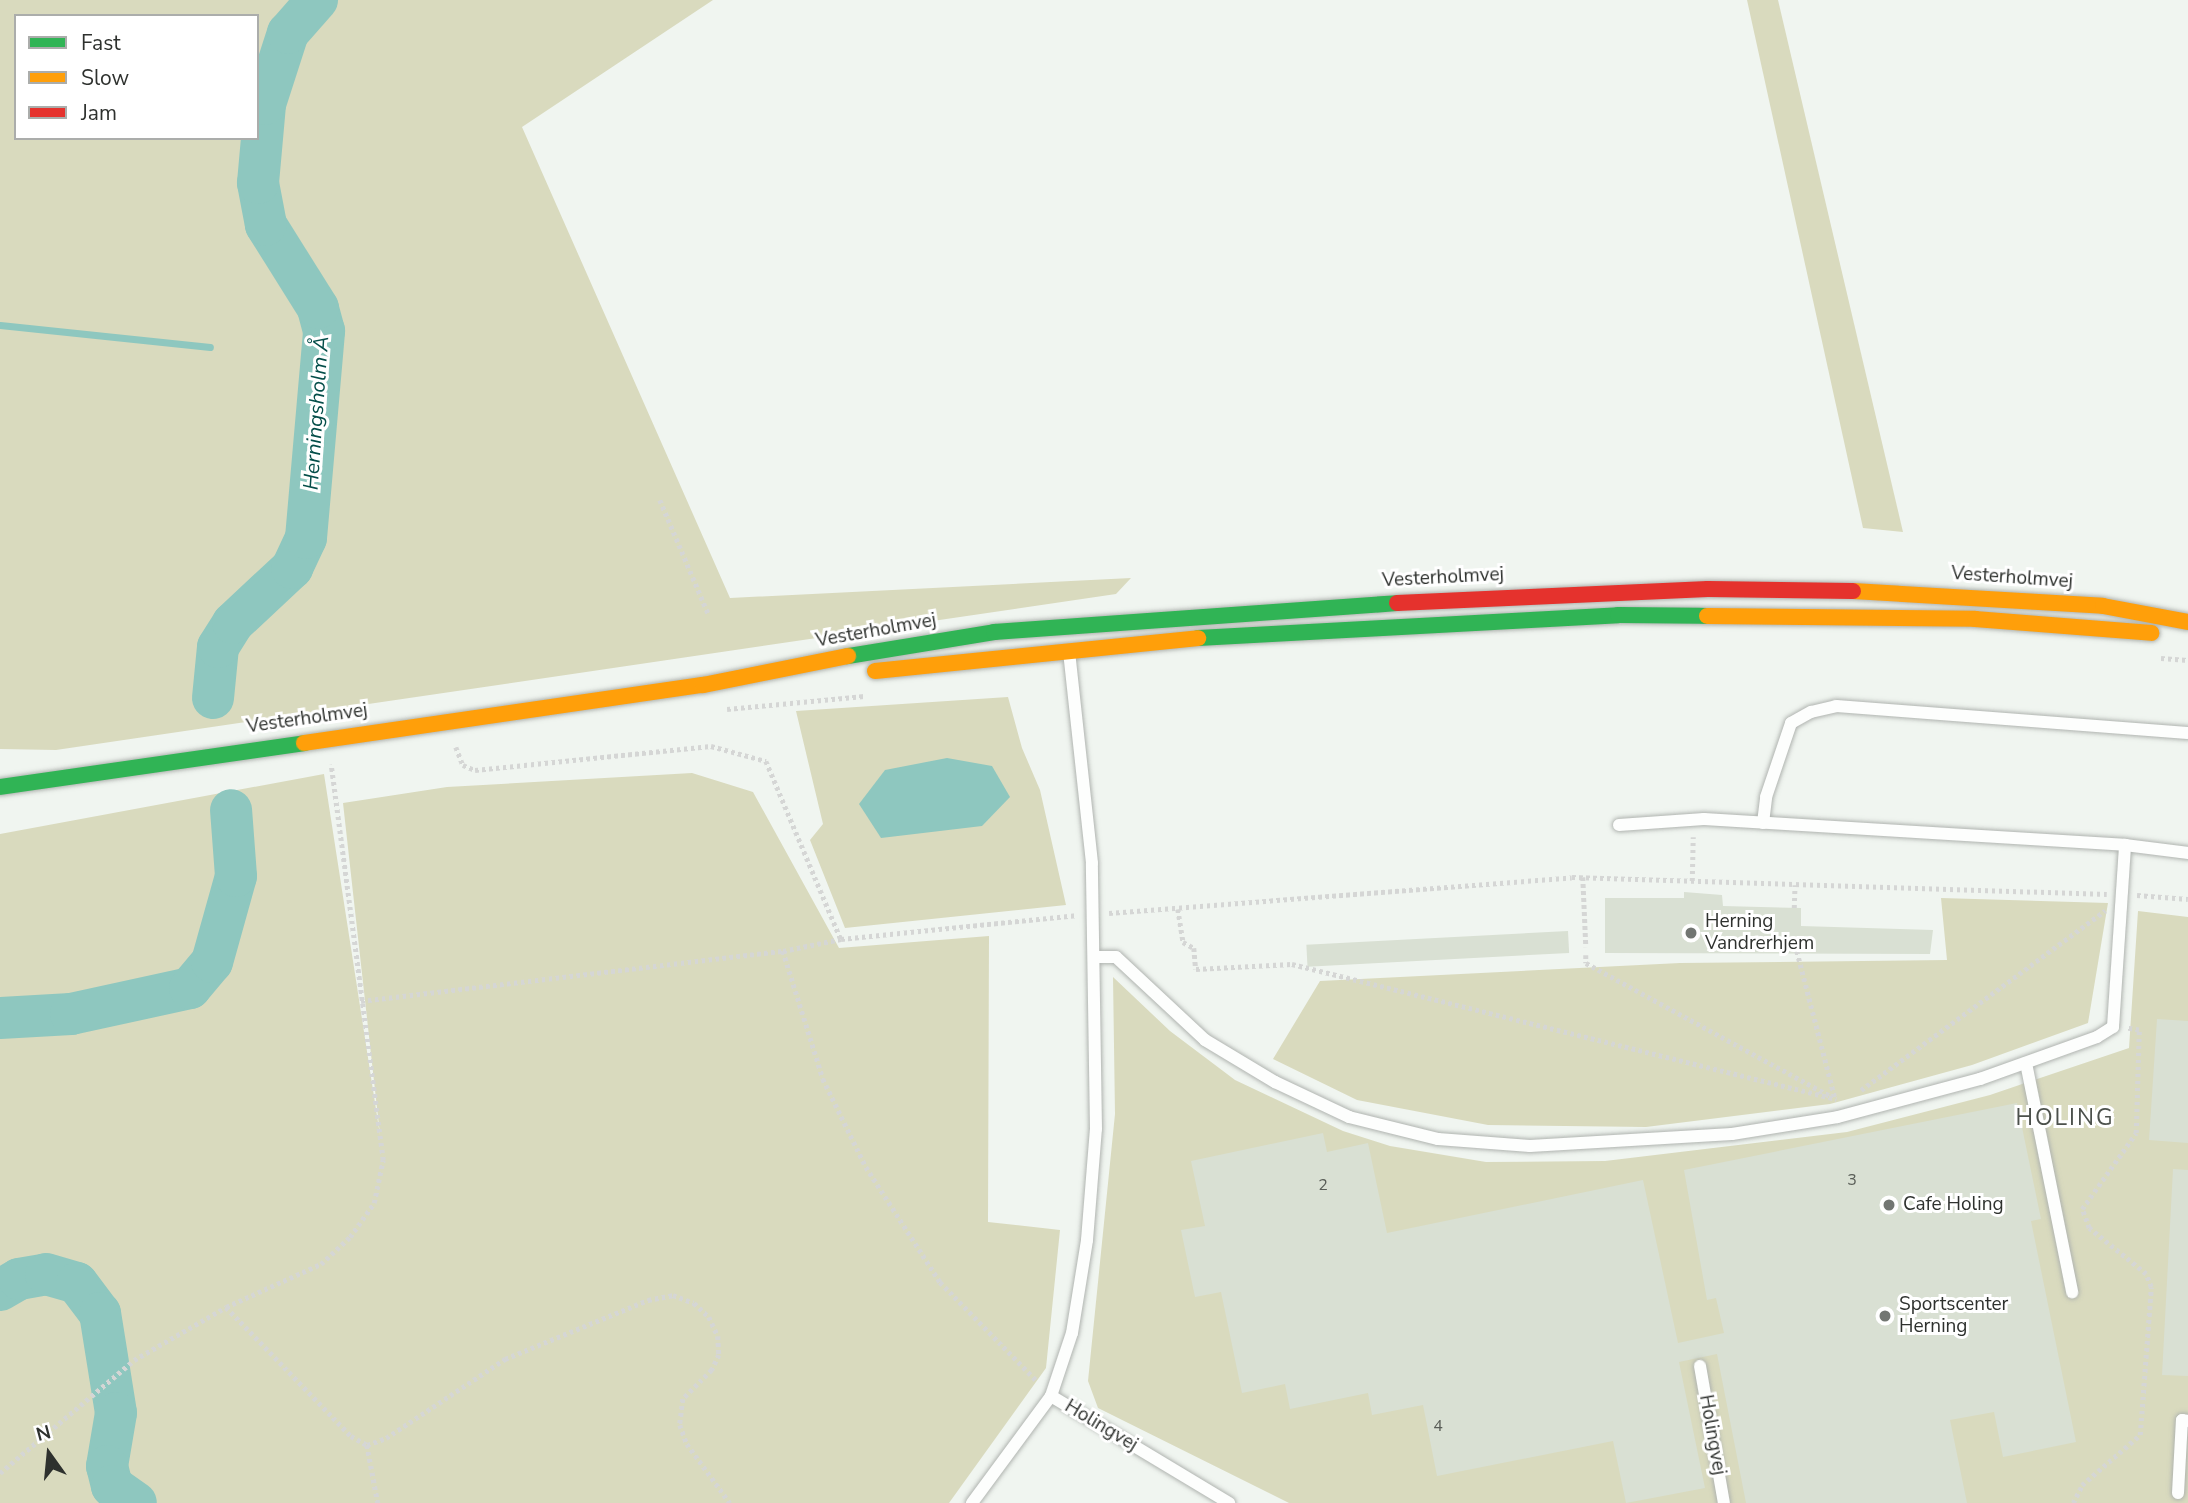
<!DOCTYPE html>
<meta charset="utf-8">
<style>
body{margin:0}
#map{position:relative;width:2188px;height:1503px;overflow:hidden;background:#f0f5f0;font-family:"Nunito Sans",sans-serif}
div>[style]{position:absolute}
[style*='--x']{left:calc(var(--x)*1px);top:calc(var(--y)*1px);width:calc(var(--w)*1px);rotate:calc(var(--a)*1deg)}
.green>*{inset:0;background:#d9dabe}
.water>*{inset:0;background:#8ec7bf}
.stream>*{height:7px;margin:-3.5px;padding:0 3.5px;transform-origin:3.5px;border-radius:3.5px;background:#8ec7bf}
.river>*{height:42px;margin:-21px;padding:0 21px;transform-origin:21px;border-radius:21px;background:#8ec7bf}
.building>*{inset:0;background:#d9e0d3;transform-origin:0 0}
.path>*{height:4.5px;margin-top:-2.25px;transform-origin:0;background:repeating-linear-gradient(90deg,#d5d6d5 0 3.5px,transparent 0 7px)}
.roads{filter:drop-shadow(0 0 2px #b0b4b0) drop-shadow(0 0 2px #b0b4b0)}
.lane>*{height:12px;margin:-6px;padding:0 6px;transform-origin:6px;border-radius:6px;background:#fdfefd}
.fast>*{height:16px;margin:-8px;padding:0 8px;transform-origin:8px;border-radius:8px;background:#30b455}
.slow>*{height:16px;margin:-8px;padding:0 8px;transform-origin:8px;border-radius:8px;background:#ff9f0a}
.jam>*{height:16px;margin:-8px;padding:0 8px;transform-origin:8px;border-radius:8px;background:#e5322d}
.dots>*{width:19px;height:19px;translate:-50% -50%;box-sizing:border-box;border:4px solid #fff;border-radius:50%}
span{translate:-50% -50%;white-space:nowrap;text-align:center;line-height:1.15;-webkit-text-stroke:6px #fff;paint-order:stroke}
.number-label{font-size:16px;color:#595d57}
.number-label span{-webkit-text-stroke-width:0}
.street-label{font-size:19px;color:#2e312e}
.poi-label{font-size:19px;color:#2e312e}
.left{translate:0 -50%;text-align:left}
.water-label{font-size:21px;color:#044e49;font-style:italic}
.quarter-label{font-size:23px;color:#4c514c;letter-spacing:2px}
.legend{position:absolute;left:14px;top:14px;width:245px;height:126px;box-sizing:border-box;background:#fff;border:2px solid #abadab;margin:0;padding:9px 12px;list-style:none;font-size:21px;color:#2e312e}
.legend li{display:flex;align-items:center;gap:14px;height:35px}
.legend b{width:35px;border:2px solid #abadab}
.north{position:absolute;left:14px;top:1419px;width:70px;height:70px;-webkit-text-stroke:5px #fff;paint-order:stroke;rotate:345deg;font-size:19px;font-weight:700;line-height:28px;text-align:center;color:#2e312e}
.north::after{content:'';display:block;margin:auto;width:24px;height:32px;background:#2e312e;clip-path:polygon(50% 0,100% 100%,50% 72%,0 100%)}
</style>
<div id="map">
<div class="green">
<div style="clip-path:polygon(evenodd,0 0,713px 0,522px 127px,730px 598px,1131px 578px,1116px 594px,56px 750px,0 749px,0 0,16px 16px,257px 16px,257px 138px,16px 138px,16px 16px)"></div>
<div style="clip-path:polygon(1747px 0,1778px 0,1903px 532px,1863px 528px)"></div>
<div style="clip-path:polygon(1008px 697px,1022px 748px,1040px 790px,1066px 905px,845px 928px,810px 840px,823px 824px,796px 711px)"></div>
<div style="clip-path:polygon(692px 773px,753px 792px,839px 948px,989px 936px,988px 1222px,1060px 1230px,1046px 1368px,949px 1503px,0 1503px,0 834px,324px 774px,380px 1135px,343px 803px,447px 787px)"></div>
<div style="clip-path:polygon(1941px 898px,2108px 903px,2088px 1023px,1972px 1065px,1830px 1104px,1646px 1127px,1488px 1125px,1357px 1100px,1273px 1059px,1320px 981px,1680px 963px,1947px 960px)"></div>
<div style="clip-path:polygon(2138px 911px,2188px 917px,2188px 1503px,1289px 1503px,1098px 1408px,1088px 1381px,1115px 1114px,1113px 977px,1170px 1031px,1235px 1080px,1343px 1131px,1390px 1146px,1486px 1162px,1605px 1161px,1847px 1132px,1990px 1095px,2129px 1048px)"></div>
</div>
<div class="water">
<div style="clip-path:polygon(947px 758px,992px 766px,1010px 797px,982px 826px,881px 838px,859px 804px,885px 770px)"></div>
</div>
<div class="stream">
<div style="--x:0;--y:325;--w:211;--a:6"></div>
</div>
<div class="river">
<div style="--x:213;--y:698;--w:51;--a:-84.4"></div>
<div style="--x:218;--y:647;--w:28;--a:-58"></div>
<div style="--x:233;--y:623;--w:81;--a:-43"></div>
<div style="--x:292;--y:568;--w:33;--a:-65"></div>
<div style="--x:306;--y:538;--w:208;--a:-85"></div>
<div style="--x:324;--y:331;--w:24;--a:-105"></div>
<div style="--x:318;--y:308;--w:98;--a:-122.1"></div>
<div style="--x:266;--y:225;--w:43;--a:-100.8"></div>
<div style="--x:258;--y:183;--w:79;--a:-84.9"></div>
<div style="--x:265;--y:104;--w:75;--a:-72.1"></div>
<div style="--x:288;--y:33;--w:44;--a:-48.7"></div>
<div style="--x:0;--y:1018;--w:71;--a:-3.2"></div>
<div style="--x:71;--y:1014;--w:122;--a:-12.3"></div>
<div style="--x:190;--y:988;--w:34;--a:-50"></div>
<div style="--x:212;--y:962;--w:89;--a:-74.4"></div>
<div style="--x:236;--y:876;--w:66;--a:-94.3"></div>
<div style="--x:0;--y:1290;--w:22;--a:-30"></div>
<div style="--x:19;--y:1279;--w:27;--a:-10"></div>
<div style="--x:46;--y:1274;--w:32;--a:16"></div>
<div style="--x:77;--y:1283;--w:38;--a:53"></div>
<div style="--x:100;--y:1313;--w:101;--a:80.9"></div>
<div style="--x:116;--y:1413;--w:54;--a:99.6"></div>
<div style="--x:107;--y:1466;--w:21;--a:76"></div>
<div style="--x:112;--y:1486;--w:29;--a:35"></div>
</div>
<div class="building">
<div style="clip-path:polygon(1684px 892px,1722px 895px,1723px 906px,1801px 908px,1801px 926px,1933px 930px,1930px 954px,1605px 953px,1605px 898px,1684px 898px)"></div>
<div style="left:1568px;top:931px;width:22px;height:262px;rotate:87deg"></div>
<div style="clip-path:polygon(2157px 1019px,2188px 1021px,2188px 1143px,2149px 1140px)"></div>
<div style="clip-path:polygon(2017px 1103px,2041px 1219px,2031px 1221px,2076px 1442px,2003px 1457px,1994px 1412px,1950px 1420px,1967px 1503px,1746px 1503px,1717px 1354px,1679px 1362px,1705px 1488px,1626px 1503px,1613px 1441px,1437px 1476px,1423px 1405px,1372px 1415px,1368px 1393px,1290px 1409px,1285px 1384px,1242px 1393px,1221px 1292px,1195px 1297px,1181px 1230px,1205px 1226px,1191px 1161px,1323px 1133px,1327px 1152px,1368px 1143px,1387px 1233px,1643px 1180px,1678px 1343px,1724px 1333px,1716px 1298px,1707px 1300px,1684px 1170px)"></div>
<div style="clip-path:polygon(2173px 1169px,2188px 1170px,2188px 1376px,2162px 1375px)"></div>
</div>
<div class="path">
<div style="--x:660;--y:500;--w:123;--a:67"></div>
<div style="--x:2161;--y:658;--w:27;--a:4"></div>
<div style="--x:727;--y:709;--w:138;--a:-5.4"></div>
<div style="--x:456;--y:747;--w:19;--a:69"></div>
<div style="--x:463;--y:765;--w:13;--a:23"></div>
<div style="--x:475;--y:770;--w:237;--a:-5.8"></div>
<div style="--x:711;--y:746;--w:57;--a:15.3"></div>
<div style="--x:766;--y:761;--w:193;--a:67.2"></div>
<div style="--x:1583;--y:877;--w:70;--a:87.5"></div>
<div style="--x:1692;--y:881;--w:44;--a:-88.7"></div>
<div style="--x:2137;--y:895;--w:51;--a:4.5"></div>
<div style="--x:1794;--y:908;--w:23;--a:-88"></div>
<div style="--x:1178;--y:909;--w:33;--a:81"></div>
<div style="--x:1183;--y:942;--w:13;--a:29"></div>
<div style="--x:1194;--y:948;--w:21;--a:85"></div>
<div style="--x:1196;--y:969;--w:96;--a:-3"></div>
<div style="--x:1292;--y:964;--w:561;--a:13.94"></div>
<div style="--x:1109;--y:913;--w:464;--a:-4.4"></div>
<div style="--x:1572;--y:877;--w:535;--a:1.82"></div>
<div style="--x:783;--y:951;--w:134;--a:72.6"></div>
<div style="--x:823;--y:1079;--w:98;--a:64"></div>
<div style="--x:866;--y:1167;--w:137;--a:57.2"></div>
<div style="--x:940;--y:1282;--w:140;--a:45.6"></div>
<div style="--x:1797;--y:951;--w:152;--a:75.5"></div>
<div style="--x:1586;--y:955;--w:8;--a:90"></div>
<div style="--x:1586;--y:963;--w:278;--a:28.6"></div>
<div style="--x:361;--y:1001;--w:425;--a:-6.8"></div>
<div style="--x:783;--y:951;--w:59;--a:-11.7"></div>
<div style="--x:841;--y:939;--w:236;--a:-5.8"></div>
<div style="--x:1861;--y:1090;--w:303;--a:-36.3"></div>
<div style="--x:226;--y:1307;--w:180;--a:45.9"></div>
<div style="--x:351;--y:1436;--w:18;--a:29"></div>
<div style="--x:367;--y:1445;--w:20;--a:-20"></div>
<div style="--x:386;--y:1438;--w:143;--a:-33.6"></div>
<div style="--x:505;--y:1359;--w:155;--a:-22.4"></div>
<div style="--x:648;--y:1300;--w:25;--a:-11"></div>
<div style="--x:673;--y:1295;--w:22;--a:21"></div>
<div style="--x:694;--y:1303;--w:21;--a:43"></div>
<div style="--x:709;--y:1317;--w:21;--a:65"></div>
<div style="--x:718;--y:1336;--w:19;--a:87"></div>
<div style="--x:719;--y:1355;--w:17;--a:115"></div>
<div style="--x:712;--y:1370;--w:41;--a:135"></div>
<div style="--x:683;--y:1399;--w:26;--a:97"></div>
<div style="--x:680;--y:1425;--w:20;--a:70"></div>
<div style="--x:687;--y:1444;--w:73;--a:53.9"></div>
<div style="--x:367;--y:1445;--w:59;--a:79.3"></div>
<div style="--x:0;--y:1473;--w:175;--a:-40.1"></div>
<div style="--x:134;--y:1360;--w:106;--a:-29.9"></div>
<div style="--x:226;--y:1307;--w:104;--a:-24.4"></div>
<div style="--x:321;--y:1264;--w:40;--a:-43"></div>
<div style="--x:350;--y:1237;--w:42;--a:-54.8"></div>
<div style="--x:374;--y:1203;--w:44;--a:-78.2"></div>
<div style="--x:383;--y:1160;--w:399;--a:-97.5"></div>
<div style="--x:2073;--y:1503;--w:20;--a:-63"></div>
<div style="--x:2082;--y:1485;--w:77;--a:-40.8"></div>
<div style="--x:2140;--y:1435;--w:148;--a:-85.7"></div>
<div style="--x:2151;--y:1287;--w:14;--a:-111"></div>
<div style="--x:2146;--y:1274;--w:73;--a:-141.1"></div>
<div style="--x:2089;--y:1228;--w:20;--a:-110"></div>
<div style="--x:2082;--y:1209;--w:93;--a:-54.6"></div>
<div style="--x:2136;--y:1133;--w:103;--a:-88.3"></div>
<div style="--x:2139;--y:1030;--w:12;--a:-171"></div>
</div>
<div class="roads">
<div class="lane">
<div style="--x:1763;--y:823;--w:26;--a:-83"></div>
<div style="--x:1766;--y:797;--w:78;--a:-71.3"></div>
<div style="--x:1791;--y:723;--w:23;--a:-29"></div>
<div style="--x:1811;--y:712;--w:26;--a:-13"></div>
<div style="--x:1836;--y:706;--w:353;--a:4.4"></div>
<div style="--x:1619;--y:825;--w:85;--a:-4"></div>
<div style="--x:1704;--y:819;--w:422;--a:3.5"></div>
<div style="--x:2125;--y:845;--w:64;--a:7.2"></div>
<div style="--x:1097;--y:957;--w:19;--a:0"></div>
<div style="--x:1116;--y:957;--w:122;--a:43"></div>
<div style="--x:1205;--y:1040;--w:82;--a:31"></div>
<div style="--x:1275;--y:1082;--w:82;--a:25.3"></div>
<div style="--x:1349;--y:1117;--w:92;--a:13.9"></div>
<div style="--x:1438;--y:1139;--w:92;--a:4.4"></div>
<div style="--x:1530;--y:1146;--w:202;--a:-3.4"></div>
<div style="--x:1732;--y:1134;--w:107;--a:-9.1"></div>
<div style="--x:1838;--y:1117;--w:147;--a:-15"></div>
<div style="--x:1980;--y:1079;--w:124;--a:-19.7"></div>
<div style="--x:2097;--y:1037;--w:19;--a:-32"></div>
<div style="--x:2113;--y:1027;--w:182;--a:-86.2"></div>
<div style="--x:2026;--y:1063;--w:234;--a:78.6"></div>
<div style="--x:1700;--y:1366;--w:139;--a:80.1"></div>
<div style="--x:1051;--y:1396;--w:66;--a:-71.6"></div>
<div style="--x:1072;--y:1333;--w:94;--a:-80.8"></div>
<div style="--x:1087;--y:1240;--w:111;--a:-85.4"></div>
<div style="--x:1096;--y:1129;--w:266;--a:-90.9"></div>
<div style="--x:1092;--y:863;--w:214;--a:-96.2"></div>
<div style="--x:2178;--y:1493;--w:73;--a:-86.9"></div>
<div style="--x:2182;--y:1420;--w:6;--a:9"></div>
<div style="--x:972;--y:1503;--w:133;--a:-53.6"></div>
<div style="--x:1051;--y:1396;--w:208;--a:31"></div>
</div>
<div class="fast">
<div style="--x:1198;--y:638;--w:421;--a:-3.1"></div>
<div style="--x:1618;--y:615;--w:89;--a:0.6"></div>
<div style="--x:848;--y:656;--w:148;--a:-9.3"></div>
<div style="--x:994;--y:632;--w:404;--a:-4.1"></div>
<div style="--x:0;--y:787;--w:307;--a:-8.2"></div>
</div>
<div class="slow">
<div style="--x:1853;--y:591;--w:250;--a:3.4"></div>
<div style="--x:2103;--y:606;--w:86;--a:10.7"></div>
<div style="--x:1707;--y:616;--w:268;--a:0.6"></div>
<div style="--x:1975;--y:619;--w:177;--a:4.5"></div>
<div style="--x:875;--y:671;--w:325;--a:-5.8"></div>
<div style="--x:304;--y:743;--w:403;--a:-8.3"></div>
<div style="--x:703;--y:685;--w:148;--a:-11.3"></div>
</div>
<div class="jam">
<div style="--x:1397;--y:603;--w:311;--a:-2.6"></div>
<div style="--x:1708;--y:589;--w:145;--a:0.8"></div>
</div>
</div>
<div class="dots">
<div style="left:1691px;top:933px;background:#727672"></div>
<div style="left:1889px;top:1205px;background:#727672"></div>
<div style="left:1885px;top:1316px;background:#727672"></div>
</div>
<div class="number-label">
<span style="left:1852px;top:1180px">3</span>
<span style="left:1323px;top:1185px">2</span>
<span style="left:1438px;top:1426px">4</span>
</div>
<div class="street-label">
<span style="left:1443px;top:578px;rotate:-3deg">Vesterholmvej</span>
<span style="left:2012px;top:578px;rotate:4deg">Vesterholmvej</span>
<span style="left:876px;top:631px;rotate:-10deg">Vesterholmvej</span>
<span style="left:307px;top:719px;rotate:-8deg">Vesterholmvej</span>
<span style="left:1101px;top:1426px;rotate:31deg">Holingvej</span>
<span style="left:1712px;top:1435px;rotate:80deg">Holingvej</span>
</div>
<div class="poi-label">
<span class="left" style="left:1705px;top:933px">Herning<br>Vandrerhjem</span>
<span class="left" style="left:1903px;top:1205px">Cafe Holing</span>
<span class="left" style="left:1899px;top:1316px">Sportscenter<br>Herning</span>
</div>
<div class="water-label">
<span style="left:316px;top:413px;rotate:-86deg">Herningsholm Å</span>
</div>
<div class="quarter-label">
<span style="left:2065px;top:1118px">HOLING</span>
</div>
<ul class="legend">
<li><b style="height:9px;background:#30b455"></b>Fast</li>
<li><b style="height:9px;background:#ff9f0a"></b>Slow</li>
<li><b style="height:9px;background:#e5322d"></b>Jam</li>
</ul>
<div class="north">N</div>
</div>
